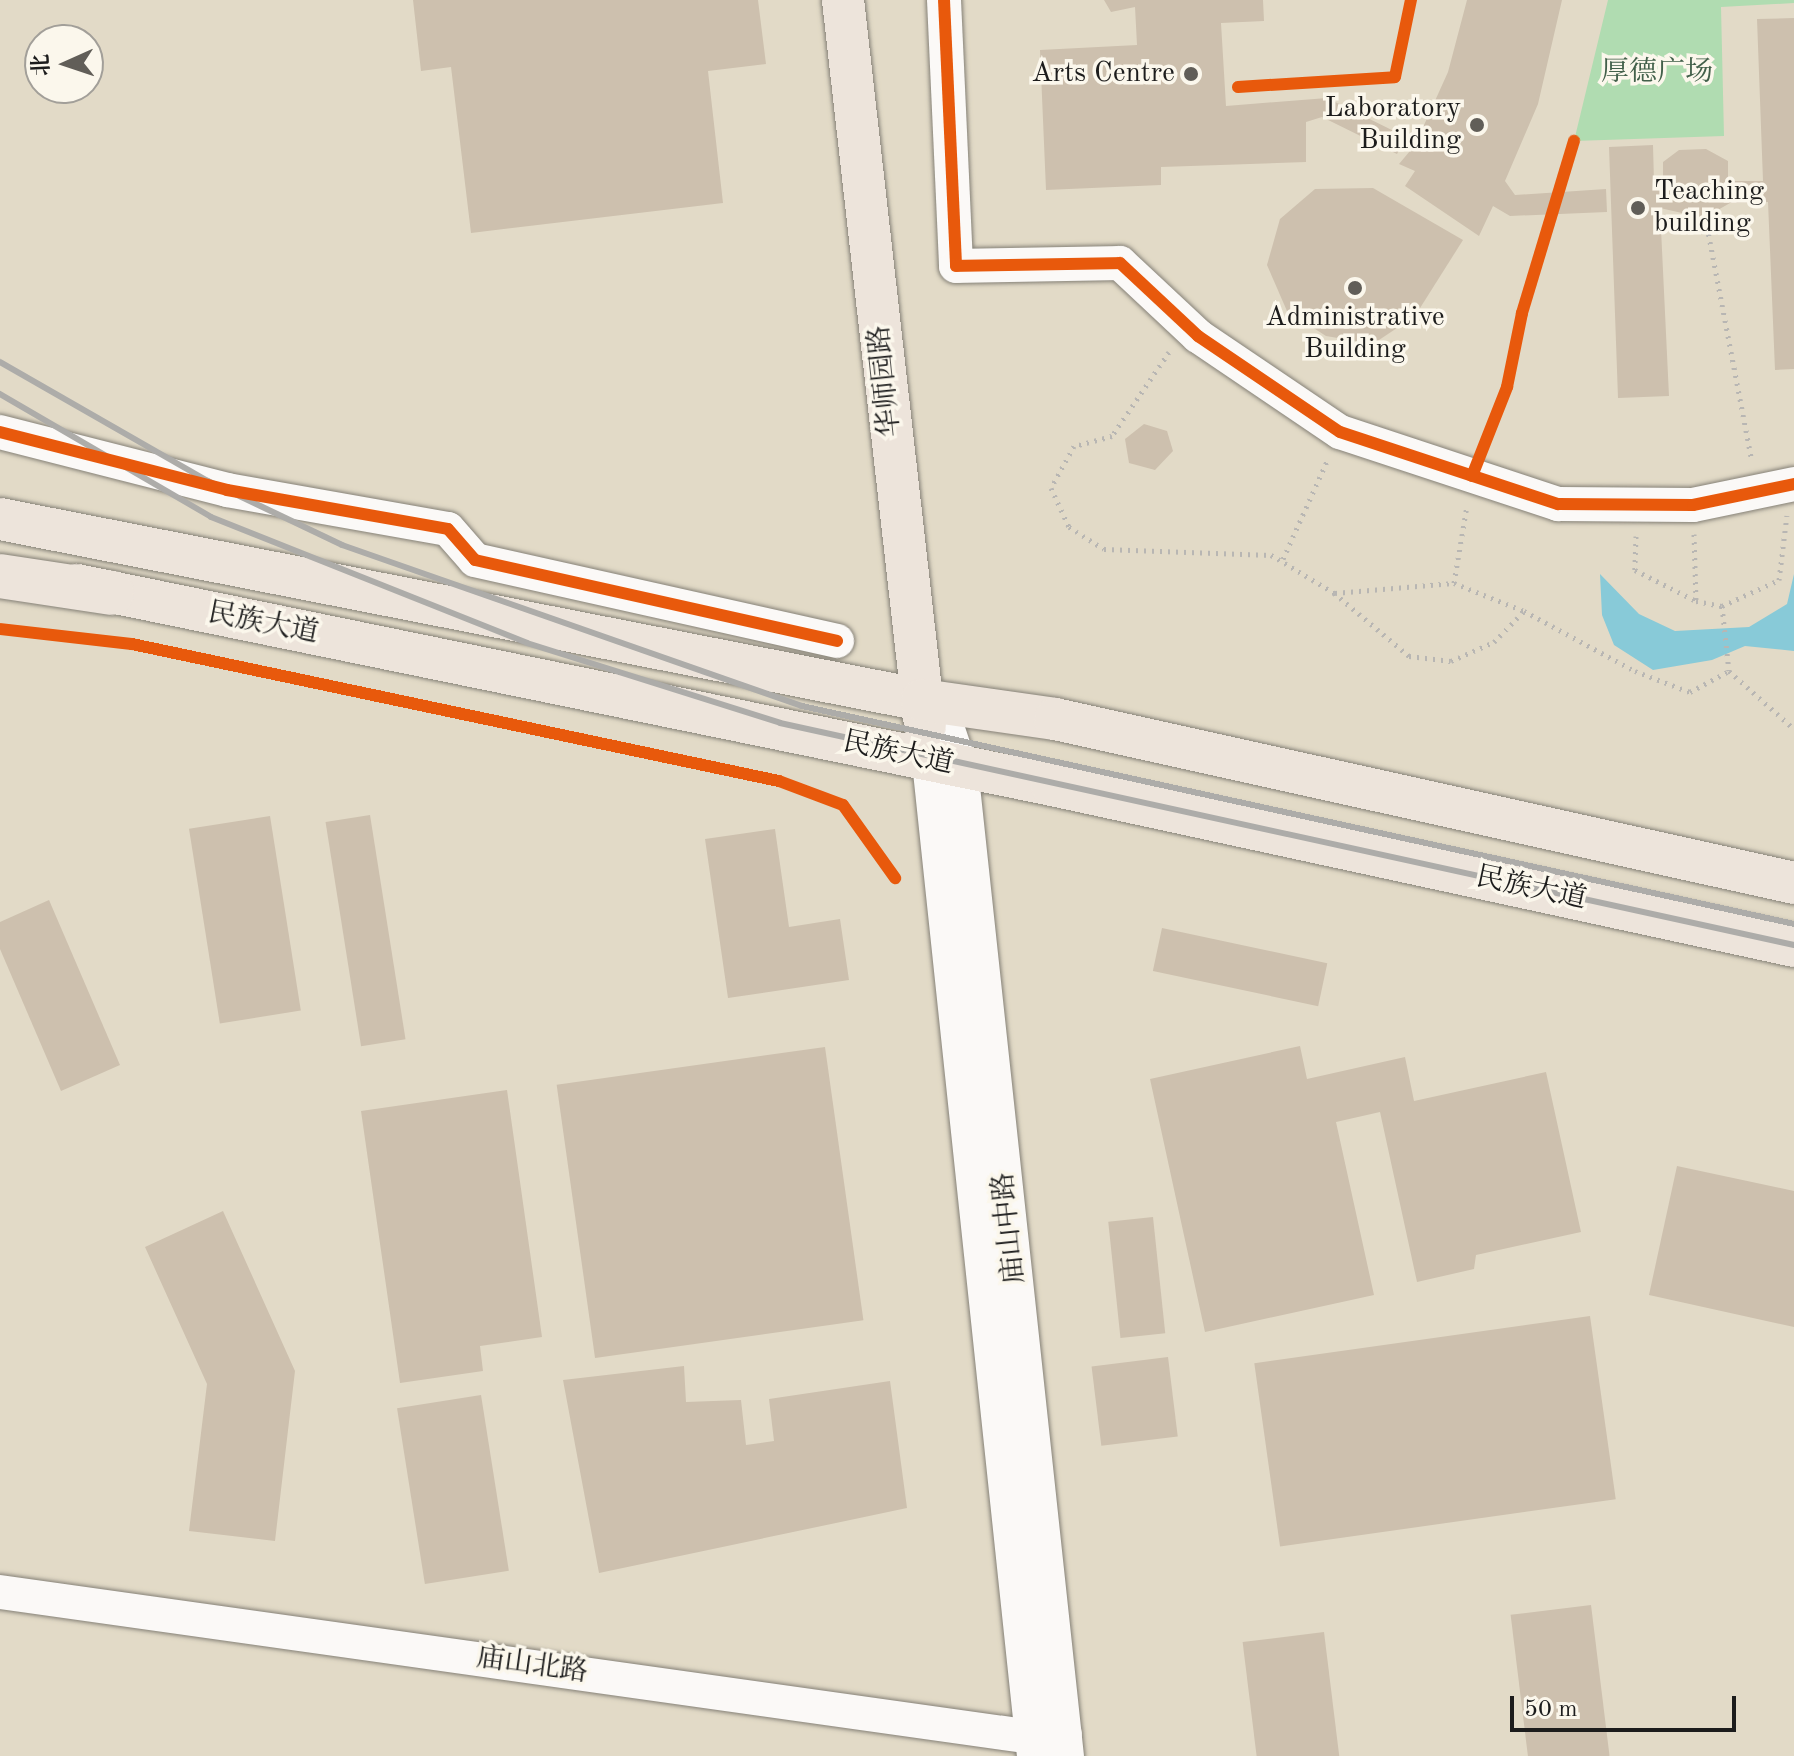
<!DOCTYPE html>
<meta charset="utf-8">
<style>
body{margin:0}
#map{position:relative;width:1794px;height:1756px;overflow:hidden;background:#e2dac7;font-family:"Old Standard TT","Noto Serif SC",serif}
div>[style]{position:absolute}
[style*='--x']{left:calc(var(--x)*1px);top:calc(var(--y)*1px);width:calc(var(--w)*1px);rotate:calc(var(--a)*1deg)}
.green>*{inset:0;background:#b0dcb1}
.water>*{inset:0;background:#88cad8}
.building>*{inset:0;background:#cdc0ae;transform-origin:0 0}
.path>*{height:5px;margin-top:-2.5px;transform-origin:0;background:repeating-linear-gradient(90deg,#b8b6b3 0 2px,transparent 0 8px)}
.roads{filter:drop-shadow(0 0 2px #858177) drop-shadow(0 0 2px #858177)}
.minor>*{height:34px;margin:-17px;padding:0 17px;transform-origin:17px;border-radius:17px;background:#fbf9f7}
.major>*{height:42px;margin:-21px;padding:0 21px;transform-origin:21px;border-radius:21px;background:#ede4db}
.highway>*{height:44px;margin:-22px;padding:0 22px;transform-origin:22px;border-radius:22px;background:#ede4db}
.rail>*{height:6px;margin:-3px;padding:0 3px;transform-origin:3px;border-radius:3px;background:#adaca9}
.cycleway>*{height:12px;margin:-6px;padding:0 6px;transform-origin:6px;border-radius:6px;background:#e8590c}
.dots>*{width:22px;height:22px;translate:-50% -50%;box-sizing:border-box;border:4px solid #fbf7ec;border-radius:50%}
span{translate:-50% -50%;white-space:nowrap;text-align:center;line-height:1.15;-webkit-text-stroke:7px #fbf7ec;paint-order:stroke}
.park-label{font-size:28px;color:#42604a}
.poi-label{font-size:28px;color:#1c1c1c}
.right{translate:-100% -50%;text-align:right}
.left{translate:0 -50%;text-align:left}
.street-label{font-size:28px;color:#1c1c1c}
.north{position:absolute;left:24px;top:24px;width:80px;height:80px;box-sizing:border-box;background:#fbf7ec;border:2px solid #a29f99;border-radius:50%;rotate:267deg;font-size:22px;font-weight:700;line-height:32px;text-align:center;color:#1c1c1c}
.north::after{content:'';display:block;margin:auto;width:28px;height:36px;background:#615e58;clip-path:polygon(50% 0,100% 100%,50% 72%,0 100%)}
.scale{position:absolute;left:1510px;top:1696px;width:226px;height:36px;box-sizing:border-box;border:4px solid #1c1c1c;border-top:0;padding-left:10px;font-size:24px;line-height:28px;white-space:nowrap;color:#1c1c1c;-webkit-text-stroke:6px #fbf7ec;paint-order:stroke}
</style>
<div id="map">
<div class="green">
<div style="clip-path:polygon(1608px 0,1794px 0,1794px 3px,1721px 7px,1724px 136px,1574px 141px)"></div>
</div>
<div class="water">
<div style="clip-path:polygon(1600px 574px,1639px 614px,1675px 631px,1749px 627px,1787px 604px,1794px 574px,1794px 651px,1745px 646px,1712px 660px,1653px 670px,1614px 645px,1602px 615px)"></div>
</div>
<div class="building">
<div style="clip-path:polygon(413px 0,758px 0,766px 64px,708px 71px,723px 203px,471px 233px,451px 67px,421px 71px)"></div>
<div style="clip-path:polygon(1104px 0,1263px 0,1264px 21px,1221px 23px,1226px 106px,1327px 98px,1406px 137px,1397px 154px,1322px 117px,1306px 122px,1306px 162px,1161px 167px,1161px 185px,1046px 190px,1040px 50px,1137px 45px,1135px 7px,1111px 12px)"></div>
<div style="clip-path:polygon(1467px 0,1562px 0,1538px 104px,1505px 181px,1515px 195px,1606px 189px,1607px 212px,1510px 216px,1493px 206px,1479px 236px,1405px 186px,1415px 171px,1399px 164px,1415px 145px,1448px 72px)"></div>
<div style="clip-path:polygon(1794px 18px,1794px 369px,1775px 370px,1768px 202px,1730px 203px,1704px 218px,1660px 208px,1669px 396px,1618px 398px,1609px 147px,1653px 145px,1654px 182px,1663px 181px,1663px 162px,1679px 150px,1706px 149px,1728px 161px,1728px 181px,1763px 181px,1757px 19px)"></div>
<div style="clip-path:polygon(1373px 188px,1463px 240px,1415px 316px,1373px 344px,1326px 336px,1287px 311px,1267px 265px,1280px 219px,1315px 189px)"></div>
<div style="clip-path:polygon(1144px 424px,1167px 431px,1173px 451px,1155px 470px,1129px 463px,1125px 439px)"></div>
<div style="left:370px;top:815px;width:227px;height:45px;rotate:81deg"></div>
<div style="left:270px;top:816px;width:197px;height:82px;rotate:81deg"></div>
<div style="clip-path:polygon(775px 829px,789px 927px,840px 919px,849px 980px,728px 998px,705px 839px)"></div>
<div style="clip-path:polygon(49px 900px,120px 1065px,61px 1091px,0 949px,0 922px)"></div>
<div style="left:1162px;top:928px;width:169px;height:44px;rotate:12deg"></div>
<div style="clip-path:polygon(1300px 1046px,1307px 1079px,1405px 1057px,1414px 1101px,1546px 1072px,1581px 1232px,1476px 1255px,1474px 1269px,1417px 1282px,1380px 1112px,1336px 1122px,1374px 1295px,1205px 1332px,1150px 1079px)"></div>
<div style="left:825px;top:1047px;width:276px;height:271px;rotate:82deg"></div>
<div style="clip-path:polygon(507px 1090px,542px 1337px,480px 1346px,483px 1371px,400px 1383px,361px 1111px)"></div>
<div style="clip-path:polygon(1677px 1166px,1794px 1191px,1794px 1327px,1649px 1295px)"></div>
<div style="clip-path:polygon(223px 1211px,295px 1371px,275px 1541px,189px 1531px,207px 1384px,145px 1247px)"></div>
<div style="left:1153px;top:1217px;width:117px;height:45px;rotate:84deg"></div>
<div style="left:1590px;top:1316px;width:185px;height:339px;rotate:82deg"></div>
<div style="left:1168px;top:1357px;width:80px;height:77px;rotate:83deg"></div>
<div style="clip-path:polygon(684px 1366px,686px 1402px,741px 1400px,746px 1445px,774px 1441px,769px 1399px,890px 1381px,907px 1508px,599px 1573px,563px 1380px)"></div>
<div style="left:481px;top:1395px;width:178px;height:85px;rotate:81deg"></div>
<div style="left:1591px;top:1605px;width:152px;height:81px;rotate:83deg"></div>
<div style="left:1324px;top:1632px;width:125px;height:82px;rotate:83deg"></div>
</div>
<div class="path">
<div style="--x:1707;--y:226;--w:239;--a:79.2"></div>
<div style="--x:1169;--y:352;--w:102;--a:124.2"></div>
<div style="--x:1112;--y:436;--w:39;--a:165"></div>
<div style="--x:1074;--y:446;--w:48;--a:118.7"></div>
<div style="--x:1051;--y:488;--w:43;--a:65.2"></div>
<div style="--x:1069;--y:527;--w:41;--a:32.2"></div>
<div style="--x:1104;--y:549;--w:167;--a:2.1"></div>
<div style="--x:1271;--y:555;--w:74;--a:31.1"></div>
<div style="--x:1334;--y:593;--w:98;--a:40"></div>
<div style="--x:1409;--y:656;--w:42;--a:6.8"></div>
<div style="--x:1451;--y:661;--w:47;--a:-23.8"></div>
<div style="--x:1494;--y:642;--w:43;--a:-45.9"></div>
<div style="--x:1524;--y:611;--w:126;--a:28.4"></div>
<div style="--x:1635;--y:671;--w:59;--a:20.9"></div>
<div style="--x:1690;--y:692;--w:44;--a:-28.3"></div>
<div style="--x:1729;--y:671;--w:87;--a:41.7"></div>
<div style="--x:1694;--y:534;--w:67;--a:88.3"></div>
<div style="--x:1696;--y:601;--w:26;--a:11"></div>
<div style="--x:1722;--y:606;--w:63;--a:-24.5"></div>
<div style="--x:1779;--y:580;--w:65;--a:-83"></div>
<div style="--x:1636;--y:536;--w:34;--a:92"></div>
<div style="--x:1635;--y:570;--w:68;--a:26.9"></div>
<div style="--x:1283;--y:559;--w:110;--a:-65.8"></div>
<div style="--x:1454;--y:583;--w:79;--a:-80.5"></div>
<div style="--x:1335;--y:593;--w:119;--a:-4.8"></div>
<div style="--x:1454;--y:583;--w:75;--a:21.8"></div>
<div style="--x:1722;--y:606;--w:65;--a:83.9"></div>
</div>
<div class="roads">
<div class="minor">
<div style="--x:944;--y:0;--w:266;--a:87.4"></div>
<div style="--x:956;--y:266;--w:164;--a:-1"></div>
<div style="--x:1120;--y:263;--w:107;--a:43.1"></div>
<div style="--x:1198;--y:336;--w:171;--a:34.1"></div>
<div style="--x:1340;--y:432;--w:230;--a:18.3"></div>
<div style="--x:1558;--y:504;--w:135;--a:0.4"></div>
<div style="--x:1693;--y:505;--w:103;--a:-11.7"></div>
<div style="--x:0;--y:432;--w:234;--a:14.3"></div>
<div style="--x:227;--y:490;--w:224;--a:10"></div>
<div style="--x:448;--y:529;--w:41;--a:48.9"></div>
<div style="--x:475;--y:560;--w:371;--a:12.6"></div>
<div style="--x:939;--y:703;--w:69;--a:71.3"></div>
<div style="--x:961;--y:768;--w:994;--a:83.88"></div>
<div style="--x:929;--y:762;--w:1000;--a:83.97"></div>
<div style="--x:0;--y:1592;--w:1042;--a:8"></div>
<div style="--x:1032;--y:1737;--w:33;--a:-5"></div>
</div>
<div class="major">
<div style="--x:843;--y:0;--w:730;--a:83.55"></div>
<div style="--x:0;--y:519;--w:940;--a:11.11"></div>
<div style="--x:922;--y:700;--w:134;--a:8.1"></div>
<div style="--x:1055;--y:719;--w:757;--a:12.51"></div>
<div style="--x:77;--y:585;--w:995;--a:11.59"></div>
<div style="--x:1052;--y:785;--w:759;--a:12.24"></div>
</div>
<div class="highway">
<div style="--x:0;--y:576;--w:113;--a:8.6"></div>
</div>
</div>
<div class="rail">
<div style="--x:0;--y:362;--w:240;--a:29.8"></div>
<div style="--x:208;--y:481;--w:148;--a:25.5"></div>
<div style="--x:342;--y:545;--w:487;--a:19.3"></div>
<div style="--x:802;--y:706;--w:1016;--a:12.39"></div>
<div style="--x:0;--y:394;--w:244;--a:30.2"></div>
<div style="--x:211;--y:517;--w:340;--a:21.7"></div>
<div style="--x:527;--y:643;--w:265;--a:17.5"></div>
<div style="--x:780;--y:723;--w:1038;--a:12.35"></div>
</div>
<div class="cycleway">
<div style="--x:944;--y:0;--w:266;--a:87.4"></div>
<div style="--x:956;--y:266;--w:164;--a:-1"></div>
<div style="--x:1120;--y:263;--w:107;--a:43.1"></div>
<div style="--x:1198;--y:336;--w:171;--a:34.1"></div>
<div style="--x:1340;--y:432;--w:230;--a:18.3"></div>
<div style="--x:1558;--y:504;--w:135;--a:0.4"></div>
<div style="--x:1693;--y:505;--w:103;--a:-11.7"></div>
<div style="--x:1238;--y:87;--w:157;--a:-3.6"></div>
<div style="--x:1395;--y:77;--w:79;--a:-78.3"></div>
<div style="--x:0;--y:432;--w:234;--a:14.3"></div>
<div style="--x:227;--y:490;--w:224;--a:10"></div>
<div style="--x:448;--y:529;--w:41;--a:48.9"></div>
<div style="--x:475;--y:560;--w:371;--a:12.6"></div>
<div style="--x:1472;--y:476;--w:96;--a:-68.5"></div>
<div style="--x:1507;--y:387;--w:76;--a:-78.5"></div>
<div style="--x:1522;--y:313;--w:180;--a:-73.2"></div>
<div style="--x:0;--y:629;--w:133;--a:6.5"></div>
<div style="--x:132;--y:644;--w:661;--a:11.96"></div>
<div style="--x:779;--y:781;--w:68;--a:20.6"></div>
<div style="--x:843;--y:805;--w:90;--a:54.5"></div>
</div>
<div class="dots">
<div style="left:1191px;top:74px;background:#615e58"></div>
<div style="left:1477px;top:125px;background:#615e58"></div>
<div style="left:1638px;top:208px;background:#615e58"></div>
<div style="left:1355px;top:288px;background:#615e58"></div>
</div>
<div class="park-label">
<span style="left:1657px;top:73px">厚德广场</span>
</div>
<div class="poi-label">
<span class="right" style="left:1175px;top:74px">Arts Centre</span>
<span class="right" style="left:1461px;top:125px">Laboratory<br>Building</span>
<span class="left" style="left:1654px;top:208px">Teaching<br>building</span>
<span style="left:1355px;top:334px">Administrative<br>Building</span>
</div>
<div class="street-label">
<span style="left:886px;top:381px;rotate:-96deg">华师园路</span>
<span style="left:263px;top:624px;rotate:11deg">民族大道</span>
<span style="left:898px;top:754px;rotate:12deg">民族大道</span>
<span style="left:1531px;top:889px;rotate:12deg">民族大道</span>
<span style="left:1010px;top:1228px;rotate:-96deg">庙山中路</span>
<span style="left:532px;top:1666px;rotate:8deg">庙山北路</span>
</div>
<div class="north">北</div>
<div class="scale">50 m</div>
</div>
